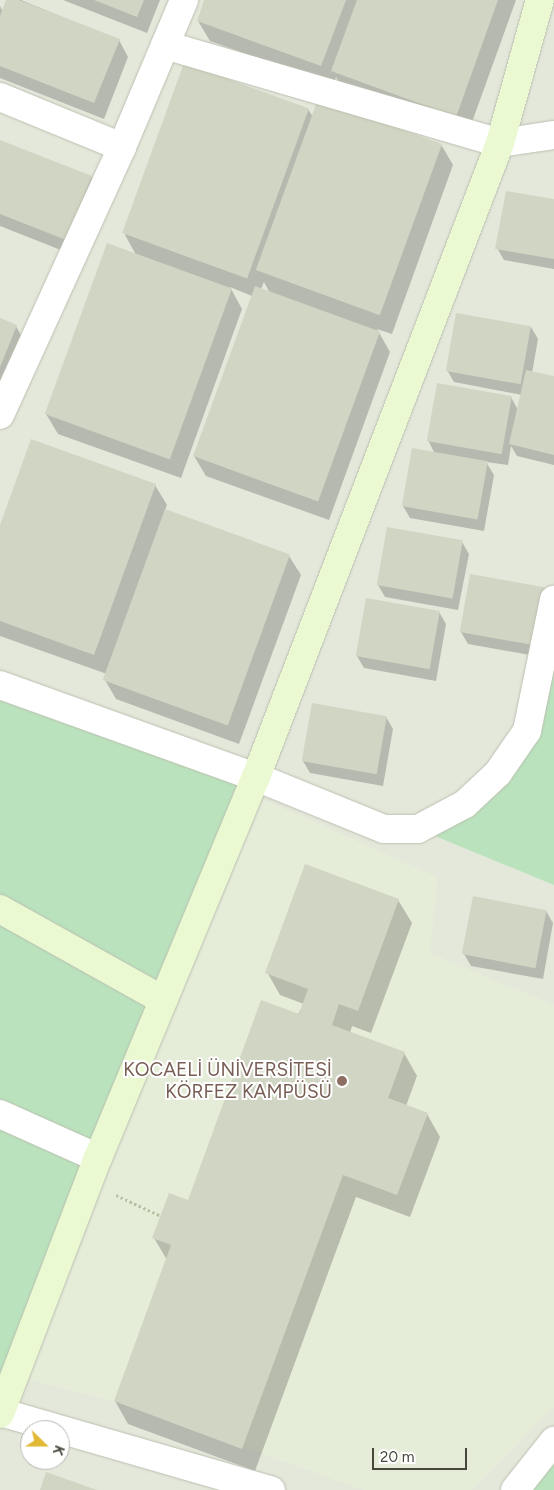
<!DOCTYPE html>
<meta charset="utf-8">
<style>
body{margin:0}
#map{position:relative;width:554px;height:1490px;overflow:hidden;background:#f2f4ed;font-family:Figtree,sans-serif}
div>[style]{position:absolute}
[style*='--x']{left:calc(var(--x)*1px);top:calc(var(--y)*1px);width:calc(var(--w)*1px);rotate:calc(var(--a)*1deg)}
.residential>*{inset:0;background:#e4e8db}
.education>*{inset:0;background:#e5ecd8}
.green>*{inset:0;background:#bae3bd}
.shadow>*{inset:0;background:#0003}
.building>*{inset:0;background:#d1d5c3;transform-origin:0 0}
.path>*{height:3px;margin-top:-1.5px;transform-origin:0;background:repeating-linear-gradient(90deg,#b8bfa3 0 2.5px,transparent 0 5px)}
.roads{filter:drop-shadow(0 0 1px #bbbfb0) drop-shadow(0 0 1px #bbbfb0)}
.street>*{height:28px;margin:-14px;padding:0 14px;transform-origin:14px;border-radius:14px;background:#fff}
.secondary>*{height:28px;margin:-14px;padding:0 14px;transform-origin:14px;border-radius:14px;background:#ebf9d2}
.dots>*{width:14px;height:14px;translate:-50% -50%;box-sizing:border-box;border:2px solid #fff;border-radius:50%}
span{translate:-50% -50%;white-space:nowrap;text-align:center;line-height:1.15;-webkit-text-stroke:4px #fff;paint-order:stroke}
.education-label{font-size:19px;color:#785e54}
.right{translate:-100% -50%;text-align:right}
.north{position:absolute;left:20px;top:1420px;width:50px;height:50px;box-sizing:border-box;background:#fff;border:1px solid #b5b6b1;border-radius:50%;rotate:112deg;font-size:14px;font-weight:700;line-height:20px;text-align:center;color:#45483b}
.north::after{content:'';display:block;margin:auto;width:18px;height:22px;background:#e2b936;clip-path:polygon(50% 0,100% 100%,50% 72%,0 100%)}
.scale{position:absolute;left:372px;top:1448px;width:95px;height:22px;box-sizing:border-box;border:2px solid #45483b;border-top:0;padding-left:6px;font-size:15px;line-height:18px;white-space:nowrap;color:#45483b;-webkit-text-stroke:4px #fff;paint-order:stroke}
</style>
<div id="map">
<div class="residential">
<div style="clip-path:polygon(evenodd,0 0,554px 0,554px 1490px,0 1490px,0 0,30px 1430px,60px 1430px,60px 1460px,30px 1460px,30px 1430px)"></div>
</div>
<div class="education">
<div style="clip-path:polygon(249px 793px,438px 877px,430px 953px,554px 1005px,554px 1407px,472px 1490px,363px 1490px,114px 1401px,15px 1376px)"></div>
</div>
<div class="green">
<div style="clip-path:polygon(554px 600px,554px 885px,418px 829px,527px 731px)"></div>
<div style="clip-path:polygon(0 685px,256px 777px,0 1412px)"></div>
<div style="clip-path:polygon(554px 1441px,554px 1490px,515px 1490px)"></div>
</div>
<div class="shadow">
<div style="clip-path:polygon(8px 0,21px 0,119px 40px,128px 57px,104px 119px,0 78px,0 6px,3px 12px)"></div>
<div style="clip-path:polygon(63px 0,160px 0,147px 33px)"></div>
<div style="clip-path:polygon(206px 0,516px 0,467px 136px,344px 91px,336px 77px,333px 85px,210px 41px,198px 21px)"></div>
<div style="clip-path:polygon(evenodd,308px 109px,313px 117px,442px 146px,453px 165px,392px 334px,377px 329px,390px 352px,329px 520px,206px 476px,194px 456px,252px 296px,230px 287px,242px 309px,181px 478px,58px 434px,46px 414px,136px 255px,124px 233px,308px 109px,264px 282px,265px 284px,270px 293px,261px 289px,264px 282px)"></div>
<div style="clip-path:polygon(0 142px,91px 177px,100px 194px,76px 256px,0 226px)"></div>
<div style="clip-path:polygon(554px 200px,554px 269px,504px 260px,497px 248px)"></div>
<div style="clip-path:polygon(0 320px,16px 326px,25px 343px,0 405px)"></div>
<div style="clip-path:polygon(531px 327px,538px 339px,532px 373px,554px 378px,554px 465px,517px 456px,511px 446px,508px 465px,486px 462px,494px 475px,484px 531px,410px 518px,403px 506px,435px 454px,428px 440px,511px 397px,518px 410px,522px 395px,454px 382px,447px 370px)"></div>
<div style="clip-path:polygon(155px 485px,167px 505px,165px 510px,289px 556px,301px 575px,239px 744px,116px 699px,105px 680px,107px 674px,0 636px,0 529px)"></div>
<div style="clip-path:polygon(462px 542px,469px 554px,458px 610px,385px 597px,378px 585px)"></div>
<div style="clip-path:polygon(545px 588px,552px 600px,541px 657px,468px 644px,461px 632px)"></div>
<div style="clip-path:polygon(439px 612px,446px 624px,436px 681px,364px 668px,357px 656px)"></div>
<div style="clip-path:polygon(386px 717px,393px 729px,383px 786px,310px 773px,303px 761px)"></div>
<div style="clip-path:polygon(398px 900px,412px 923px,371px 1033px,352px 1026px,350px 1033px,404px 1053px,417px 1076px,406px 1106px,427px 1114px,440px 1137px,410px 1217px,356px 1197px,255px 1471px,128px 1424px,115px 1401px,167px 1260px,154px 1238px,188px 1201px,304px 1004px,280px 995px,267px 972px)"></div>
<div style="clip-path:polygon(546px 911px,553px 923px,543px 979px,471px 966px,464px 954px)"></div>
</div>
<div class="building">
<div style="clip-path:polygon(6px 0,19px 0,120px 39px,94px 103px,0 66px,0 16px)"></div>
<div style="clip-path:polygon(94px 0,144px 0,137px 17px)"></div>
<div style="clip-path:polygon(204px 0,346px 0,321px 66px,197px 21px)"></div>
<div style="clip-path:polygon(357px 0,498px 0,456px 117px,331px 71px)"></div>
<div style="left:184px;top:63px;width:133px;height:181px;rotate:20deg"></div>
<div style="left:318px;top:99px;width:132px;height:182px;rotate:20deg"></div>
<div style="clip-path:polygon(0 140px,92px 176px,66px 240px,0 214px)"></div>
<div style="clip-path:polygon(506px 191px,554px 199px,554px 259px,495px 249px)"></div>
<div style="left:107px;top:243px;width:133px;height:182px;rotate:20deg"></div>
<div style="left:255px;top:286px;width:133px;height:181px;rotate:20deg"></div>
<div style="left:456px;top:313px;width:76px;height:59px;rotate:10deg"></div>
<div style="clip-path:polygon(0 318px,17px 325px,0 367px)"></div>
<div style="clip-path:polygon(526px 370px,554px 376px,554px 455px,509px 444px)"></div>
<div style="left:437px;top:383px;width:76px;height:59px;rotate:10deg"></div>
<div style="clip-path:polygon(31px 439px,156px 484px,94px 655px,0 621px,0 525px)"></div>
<div style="left:412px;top:448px;width:77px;height:59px;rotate:10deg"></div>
<div style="left:165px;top:509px;width:133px;height:182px;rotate:20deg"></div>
<div style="left:387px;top:527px;width:77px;height:59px;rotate:10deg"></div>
<div style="left:470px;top:574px;width:76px;height:59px;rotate:10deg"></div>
<div style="left:366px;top:598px;width:75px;height:59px;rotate:10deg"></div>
<div style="left:312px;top:703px;width:76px;height:59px;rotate:10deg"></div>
<div style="clip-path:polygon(305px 864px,399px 899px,358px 1011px,339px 1004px,332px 1025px,405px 1052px,388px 1098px,428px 1113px,397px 1195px,343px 1175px,242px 1449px,114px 1401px,171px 1245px,152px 1238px,169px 1193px,188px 1200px,261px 1000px,299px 1014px,308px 989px,265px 973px)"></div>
<div style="left:473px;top:896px;width:75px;height:59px;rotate:11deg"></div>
<div style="clip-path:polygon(46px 1472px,97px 1490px,40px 1490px)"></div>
</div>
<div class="path">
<div style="--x:116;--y:1195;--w:50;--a:25"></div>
</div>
<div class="roads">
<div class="street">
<div style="--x:165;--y:45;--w:349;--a:16.3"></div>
<div style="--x:500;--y:143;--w:55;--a:-8.4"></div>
<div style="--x:0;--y:97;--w:132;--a:22.3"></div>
<div style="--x:0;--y:415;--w:294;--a:-65.5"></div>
<div style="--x:122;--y:147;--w:160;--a:-67.1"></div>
<div style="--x:0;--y:685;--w:272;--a:19.8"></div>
<div style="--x:256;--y:777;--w:138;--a:22.1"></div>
<div style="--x:384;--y:829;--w:34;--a:0"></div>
<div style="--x:418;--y:829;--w:53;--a:-28"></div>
<div style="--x:465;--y:804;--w:45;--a:-43.2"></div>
<div style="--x:498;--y:773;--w:51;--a:-55.4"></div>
<div style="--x:527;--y:731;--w:134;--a:-78.4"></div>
<div style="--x:0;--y:1114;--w:107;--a:24.2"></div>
<div style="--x:0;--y:1412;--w:282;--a:16.1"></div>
<div style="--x:515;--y:1490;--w:63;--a:-51.5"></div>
</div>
<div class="secondary">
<div style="--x:0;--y:909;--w:187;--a:29.2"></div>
<div style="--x:0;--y:1414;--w:274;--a:-69.1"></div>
<div style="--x:98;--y:1158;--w:412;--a:-67.5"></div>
<div style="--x:256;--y:777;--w:679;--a:-68.95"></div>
<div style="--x:500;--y:143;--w:148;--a:-74.4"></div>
</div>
</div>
<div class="dots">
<div style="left:342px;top:1081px;background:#8d6e63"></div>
</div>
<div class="education-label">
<span class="right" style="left:332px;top:1081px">KOCAELİ ÜNİVERSİTESİ<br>KÖRFEZ KAMPÜSÜ</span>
</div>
<div class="north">K</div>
<div class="scale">20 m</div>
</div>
